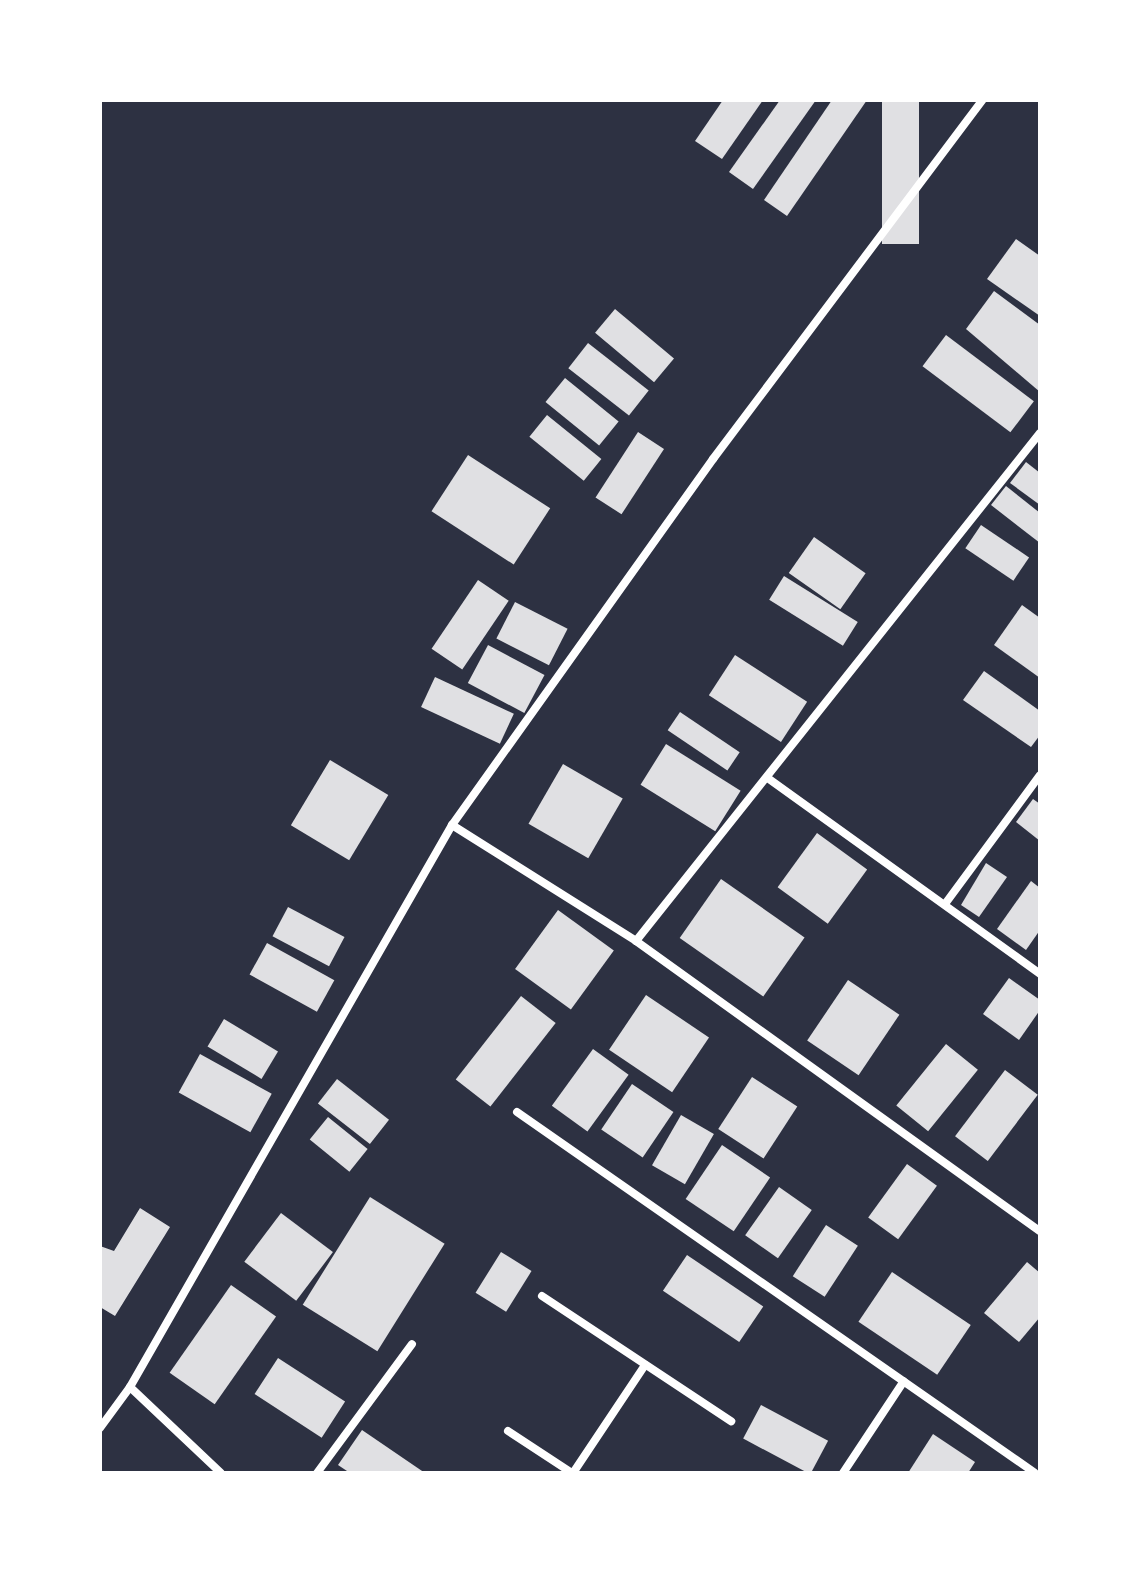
<!DOCTYPE html>
<style>
body{margin:0}
#map{position:relative;width:1140px;height:1573px;overflow:hidden;background:#2d3142;font-family:"Public Sans",sans-serif}
div>[style]{position:absolute}
[style*='--x']{left:calc(var(--x)*1px);top:calc(var(--y)*1px);width:calc(var(--w)*1px);rotate:calc(var(--a)*1deg)}
.building>*{inset:0;background:#e0e0e3;transform-origin:0 0}
.minor>*{height:8px;margin:-4px;padding:0 4px;transform-origin:4px;border-radius:4px;background:#fff}
span{translate:-50% -50%;white-space:nowrap;text-align:center;line-height:1.15;-webkit-text-stroke:8px #fff;paint-order:stroke}
.frame{position:absolute;inset:0;border:102px solid #fff;pointer-events:none}
</style>
<div id="map">
<div class="building">
<div style="clip-path:polygon(723px 100px,763px 100px,722px 159px,695px 141px)"></div>
<div style="clip-path:polygon(780px 100px,816px 100px,753px 189px,729px 172px)"></div>
<div style="clip-path:polygon(832px 100px,867px 100px,787px 216px,764px 200px)"></div>
<div style="left:882px;top:100px;width:37px;height:144px"></div>
<div style="clip-path:polygon(1016px 239px,1040px 256px,1040px 316px,987px 279px)"></div>
<div style="clip-path:polygon(994px 291px,1040px 325px,1040px 392px,966px 329px)"></div>
<div style="left:615px;top:309px;width:77px;height:31px;rotate:40deg"></div>
<div style="left:946px;top:335px;width:110px;height:39px;rotate:37deg"></div>
<div style="left:588px;top:343px;width:77px;height:32px;rotate:38deg"></div>
<div style="left:565px;top:378px;width:69px;height:31px;rotate:39deg"></div>
<div style="left:547px;top:415px;width:70px;height:28px;rotate:39deg"></div>
<div style="left:638px;top:432px;width:31px;height:78px;rotate:33deg"></div>
<div style="left:468px;top:455px;width:98px;height:67px;rotate:33deg"></div>
<div style="clip-path:polygon(1026px 462px,1040px 473px,1040px 505px,1010px 483px)"></div>
<div style="clip-path:polygon(1006px 486px,1040px 513px,1040px 543px,991px 505px)"></div>
<div style="left:981px;top:525px;width:58px;height:28px;rotate:34deg"></div>
<div style="left:814px;top:537px;width:63px;height:44px;rotate:35deg"></div>
<div style="left:784px;top:576px;width:87px;height:28px;rotate:32deg"></div>
<div style="left:478px;top:580px;width:37px;height:83px;rotate:34deg"></div>
<div style="left:515px;top:602px;width:59px;height:41px;rotate:27deg"></div>
<div style="clip-path:polygon(1022px 605px,1040px 618px,1040px 678px,994px 645px)"></div>
<div style="left:488px;top:645px;width:64px;height:43px;rotate:28deg"></div>
<div style="left:735px;top:655px;width:86px;height:48px;rotate:33deg"></div>
<div style="clip-path:polygon(984px 671px,1040px 711px,1040px 735px,1031px 747px,963px 700px)"></div>
<div style="left:435px;top:677px;width:87px;height:33px;rotate:25deg"></div>
<div style="left:680px;top:712px;width:72px;height:22px;rotate:34deg"></div>
<div style="left:666px;top:744px;width:88px;height:48px;rotate:32deg"></div>
<div style="left:330px;top:760px;width:68px;height:76px;rotate:31deg"></div>
<div style="left:563px;top:764px;width:69px;height:69px;rotate:30deg"></div>
<div style="clip-path:polygon(1033px 799px,1040px 804px,1040px 841px,1016px 822px)"></div>
<div style="left:817px;top:833px;width:62px;height:67px;rotate:36deg"></div>
<div style="clip-path:polygon(986px 863px,1007px 877px,979px 917px,961px 905px)"></div>
<div style="left:721px;top:879px;width:102px;height:72px;rotate:35deg"></div>
<div style="clip-path:polygon(1031px 881px,1040px 888px,1040px 930px,1026px 950px,997px 929px)"></div>
<div style="left:288px;top:907px;width:64px;height:33px;rotate:28deg"></div>
<div style="left:558px;top:910px;width:69px;height:73px;rotate:36deg"></div>
<div style="left:267px;top:943px;width:77px;height:36px;rotate:29deg"></div>
<div style="clip-path:polygon(1009px 978px,1040px 1000px,1040px 1010px,1019px 1040px,983px 1014px)"></div>
<div style="left:848px;top:980px;width:62px;height:73px;rotate:34deg"></div>
<div style="left:646px;top:995px;width:76px;height:66px;rotate:34deg"></div>
<div style="left:521px;top:996px;width:44px;height:106px;rotate:38deg"></div>
<div style="left:224px;top:1019px;width:63px;height:32px;rotate:31deg"></div>
<div style="left:946px;top:1044px;width:41px;height:79px;rotate:39deg"></div>
<div style="left:593px;top:1049px;width:44px;height:70px;rotate:36deg"></div>
<div style="left:200px;top:1054px;width:82px;height:44px;rotate:29deg"></div>
<div style="left:1005px;top:1070px;width:41px;height:83px;rotate:37deg"></div>
<div style="left:752px;top:1077px;width:54px;height:62px;rotate:33deg"></div>
<div style="left:337px;top:1079px;width:66px;height:31px;rotate:38deg"></div>
<div style="left:632px;top:1084px;width:50px;height:55px;rotate:34deg"></div>
<div style="left:681px;top:1115px;width:38px;height:58px;rotate:30deg"></div>
<div style="left:328px;top:1117px;width:51px;height:29px;rotate:39deg"></div>
<div style="left:722px;top:1145px;width:58px;height:65px;rotate:34deg"></div>
<div style="left:907px;top:1164px;width:37px;height:66px;rotate:36deg"></div>
<div style="left:779px;top:1187px;width:40px;height:59px;rotate:35deg"></div>
<div style="left:370px;top:1197px;width:88px;height:127px;rotate:32deg"></div>
<div style="clip-path:polygon(140px 1208px,170px 1227px,115px 1316px,100px 1307px,100px 1246px,114px 1251px)"></div>
<div style="left:281px;top:1213px;width:65px;height:61px;rotate:37deg"></div>
<div style="left:826px;top:1225px;width:38px;height:61px;rotate:33deg"></div>
<div style="left:501px;top:1252px;width:36px;height:48px;rotate:32deg"></div>
<div style="left:687px;top:1255px;width:92px;height:43px;rotate:34deg"></div>
<div style="clip-path:polygon(1027px 1262px,1040px 1273px,1040px 1317px,1019px 1342px,984px 1313px)"></div>
<div style="left:892px;top:1272px;width:95px;height:60px;rotate:34deg"></div>
<div style="left:231px;top:1285px;width:55px;height:107px;rotate:35deg"></div>
<div style="left:278px;top:1358px;width:80px;height:43px;rotate:33deg"></div>
<div style="left:761px;top:1405px;width:76px;height:38px;rotate:28deg"></div>
<div style="clip-path:polygon(362px 1430px,425px 1473px,350px 1473px,338px 1465px)"></div>
<div style="clip-path:polygon(933px 1434px,975px 1462px,968px 1473px,908px 1473px)"></div>
</div>
<div class="minor">
<div style="--x:769;--y:779;--w:334;--a:35.7"></div>
<div style="--x:452;--y:825;--w:218;--a:32.2"></div>
<div style="--x:636;--y:941;--w:497;--a:35.7"></div>
<div style="--x:945;--y:904;--w:160;--a:-53.6"></div>
<div style="--x:636;--y:941;--w:649;--a:-51.51"></div>
<div style="--x:517;--y:1112;--w:631;--a:34.87"></div>
<div style="--x:542;--y:1296;--w:227;--a:33.5"></div>
<div style="--x:130;--y:1387;--w:125;--a:43.4"></div>
<div style="--x:100;--y:1428;--w:51;--a:-53.8"></div>
<div style="--x:130;--y:1387;--w:648;--a:-60.19"></div>
<div style="--x:452;--y:825;--w:450;--a:-54.5"></div>
<div style="--x:713;--y:459;--w:449;--a:-53.1"></div>
<div style="--x:508;--y:1431;--w:77;--a:33.3"></div>
<div style="--x:317;--y:1473;--w:160;--a:-53.6"></div>
<div style="--x:573;--y:1473;--w:130;--a:-56.3"></div>
<div style="--x:843;--y:1473;--w:110;--a:-56.5"></div>
</div>
<div class="frame"></div>
</div>
